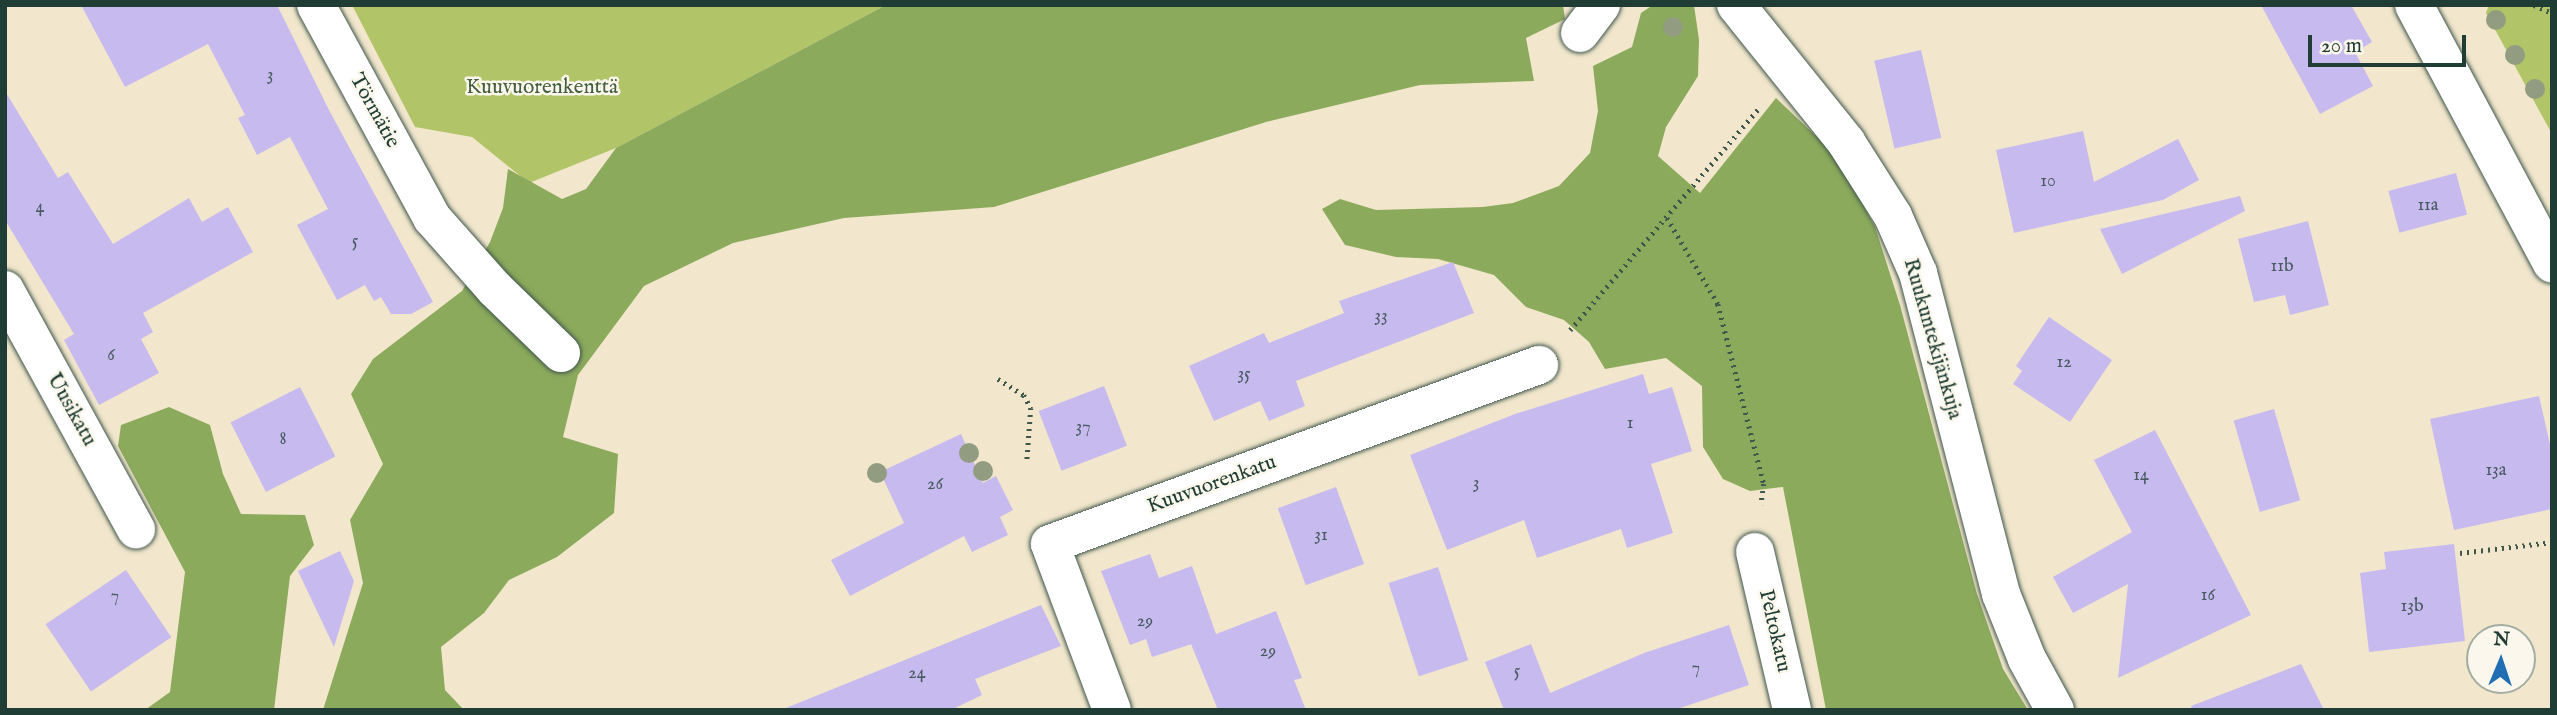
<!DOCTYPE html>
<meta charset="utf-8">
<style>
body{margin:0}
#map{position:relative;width:2557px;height:715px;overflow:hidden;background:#f2e7cd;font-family:"IM FELL English",serif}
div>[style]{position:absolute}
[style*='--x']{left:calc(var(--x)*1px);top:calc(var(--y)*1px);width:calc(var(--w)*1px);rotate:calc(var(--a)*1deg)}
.green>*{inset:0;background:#b1c468}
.forest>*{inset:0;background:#8caa5c}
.building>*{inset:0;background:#c7baee;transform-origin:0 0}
.path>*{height:4.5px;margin-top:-2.25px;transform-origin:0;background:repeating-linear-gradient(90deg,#3f564b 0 2px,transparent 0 7px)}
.roads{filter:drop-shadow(0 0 2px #3f564b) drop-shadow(0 0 2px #3f564b)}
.minor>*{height:38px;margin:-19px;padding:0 19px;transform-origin:19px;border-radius:19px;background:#fff}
.trees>*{width:20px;height:20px;margin:-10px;border-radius:50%;background:#929c80}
span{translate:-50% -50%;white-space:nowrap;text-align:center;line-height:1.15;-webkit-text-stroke:5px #fbf7ec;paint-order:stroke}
.number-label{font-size:18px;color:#495c62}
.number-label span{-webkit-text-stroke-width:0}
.park-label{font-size:21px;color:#445f41}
.street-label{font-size:21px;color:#1f3d34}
.frame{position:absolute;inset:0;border:7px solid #1f3d34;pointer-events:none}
.north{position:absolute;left:2466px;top:624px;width:70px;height:70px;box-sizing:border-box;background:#fbf7ec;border:2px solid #a3ada2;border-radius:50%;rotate:2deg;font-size:19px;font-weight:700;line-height:28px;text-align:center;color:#1f3d34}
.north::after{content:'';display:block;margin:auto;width:24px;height:32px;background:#1f6fb2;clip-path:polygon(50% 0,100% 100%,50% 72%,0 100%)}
.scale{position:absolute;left:2308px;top:35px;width:158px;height:32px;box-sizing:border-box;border:4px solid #1f3d34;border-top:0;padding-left:9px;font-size:21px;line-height:24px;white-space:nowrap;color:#1f3d34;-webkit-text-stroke:5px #fbf7ec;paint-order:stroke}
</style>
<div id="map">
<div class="green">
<div style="clip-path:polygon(352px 5px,886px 5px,616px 148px,529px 183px,472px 137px,415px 127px)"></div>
<div style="clip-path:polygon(2489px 5px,2552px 5px,2552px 134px,2486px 13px)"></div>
</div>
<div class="forest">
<div style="clip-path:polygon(886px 5px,1563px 5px,1565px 19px,1526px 38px,1534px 81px,1420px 85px,1266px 122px,994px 207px,844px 218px,733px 243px,644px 286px,578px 375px,563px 437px,618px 454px,614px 513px,557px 557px,509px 580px,484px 613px,441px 647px,445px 690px,464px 710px,323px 710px,363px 583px,350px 520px,383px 464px,351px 394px,373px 359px,462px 291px,490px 242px,503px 208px,508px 169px,562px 199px,586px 189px,616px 148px)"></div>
<div style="clip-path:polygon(1653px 5px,1694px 5px,1699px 40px,1698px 76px,1666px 127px,1658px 156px,1700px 193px,1776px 98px,1837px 156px,1875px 227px,1900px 305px,1977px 594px,2003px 669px,2028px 710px,1826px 710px,1783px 487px,1750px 491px,1723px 479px,1703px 447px,1702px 386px,1666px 358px,1605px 369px,1589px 342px,1564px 320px,1526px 307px,1494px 275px,1438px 259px,1396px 257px,1345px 245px,1322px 209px,1340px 199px,1376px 210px,1483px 207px,1513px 203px,1559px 186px,1590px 153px,1598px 111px,1593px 66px,1632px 47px,1641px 13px)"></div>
<div style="clip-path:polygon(169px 407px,210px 425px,223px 474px,241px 514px,305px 515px,314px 545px,290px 576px,274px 710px,145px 710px,170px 692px,185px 572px,118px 446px,121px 425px)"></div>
</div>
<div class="building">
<div style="clip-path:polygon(81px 5px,281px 5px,278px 7px,329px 110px,433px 302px,411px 314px,391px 314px,381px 297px,374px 301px,365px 285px,337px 300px,297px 225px,328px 209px,290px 137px,257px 155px,238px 118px,245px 115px,208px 44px,125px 87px)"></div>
<div style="clip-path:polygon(2261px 5px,2351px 5px,2372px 42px,2355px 52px,2373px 86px,2320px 114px)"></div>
<div style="left:1921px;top:50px;width:90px;height:48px;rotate:77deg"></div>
<div style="clip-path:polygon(5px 91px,58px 178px,68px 172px,113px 244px,189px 198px,202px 222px,228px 207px,253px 252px,143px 313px,153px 332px,141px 339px,159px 373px,99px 405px,64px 340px,74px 334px,5px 220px)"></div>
<div style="clip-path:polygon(2083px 131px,2094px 182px,2178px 139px,2199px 180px,2163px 200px,2014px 233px,1996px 150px)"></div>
<div style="left:2456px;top:173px;width:43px;height:70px;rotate:75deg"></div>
<div style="clip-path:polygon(2240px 196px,2245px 211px,2122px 274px,2100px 229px)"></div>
<div style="clip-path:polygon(2308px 221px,2329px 305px,2290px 315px,2285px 295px,2254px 302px,2238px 239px)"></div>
<div style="clip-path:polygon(1453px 262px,1474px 313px,1296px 381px,1305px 406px,1269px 421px,1260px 401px,1214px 421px,1189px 366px,1264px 333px,1269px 343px,1344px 313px,1339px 301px)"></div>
<div style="clip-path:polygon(2049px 317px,2112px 360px,2070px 422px,2013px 384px,2022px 371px,2016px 366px)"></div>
<div style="clip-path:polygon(1643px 374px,1649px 394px,1672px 387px,1692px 451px,1651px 464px,1673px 533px,1627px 548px,1621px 529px,1537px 558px,1524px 520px,1447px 550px,1410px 455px,1515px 414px)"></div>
<div style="left:1104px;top:386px;width:64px;height:70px;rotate:69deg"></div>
<div style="left:300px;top:387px;width:78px;height:78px;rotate:63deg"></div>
<div style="clip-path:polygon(2539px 396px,2552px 453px,2552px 509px,2454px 530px,2430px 419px)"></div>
<div style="left:2274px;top:409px;width:95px;height:42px;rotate:74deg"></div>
<div style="clip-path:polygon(2155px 430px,2251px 615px,2118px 678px,2128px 584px,2073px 613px,2053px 577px,2132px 532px,2094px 460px)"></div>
<div style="clip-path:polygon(961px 434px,983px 483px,996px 476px,1013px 510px,1000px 517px,1008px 535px,972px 552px,964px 536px,850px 596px,831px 560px,904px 523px,880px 472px)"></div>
<div style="left:1336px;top:487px;width:82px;height:62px;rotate:70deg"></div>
<div style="clip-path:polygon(2454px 544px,2465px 641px,2369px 652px,2360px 573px,2386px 569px,2384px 552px)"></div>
<div style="clip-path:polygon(340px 551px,354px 581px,334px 647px,298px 571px)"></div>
<div style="clip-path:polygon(1150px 554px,1159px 578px,1192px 566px,1216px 634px,1276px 611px,1302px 678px,1294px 680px,1306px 710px,1218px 710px,1191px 644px,1198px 642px,1152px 657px,1146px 639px,1130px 645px,1101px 571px)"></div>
<div style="left:1438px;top:567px;width:98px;height:52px;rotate:72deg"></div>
<div style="left:126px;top:570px;width:81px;height:97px;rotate:56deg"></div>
<div style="clip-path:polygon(1041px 605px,1061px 646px,975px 679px,982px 695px,951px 710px,781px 710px)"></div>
<div style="clip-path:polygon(1729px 625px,1749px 685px,1674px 710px,1504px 710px,1485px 662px,1531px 644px,1550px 693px,1644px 653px)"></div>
<div style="clip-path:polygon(2301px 664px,2324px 710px,2192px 710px,2191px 706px)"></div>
</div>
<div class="path">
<div style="--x:2534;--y:5;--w:20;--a:24"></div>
<div style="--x:1667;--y:218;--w:100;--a:59.3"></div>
<div style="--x:1718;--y:304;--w:186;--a:75.7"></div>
<div style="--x:1764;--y:484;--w:21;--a:98"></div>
<div style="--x:1570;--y:330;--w:293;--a:-49.6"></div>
<div style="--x:998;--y:379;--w:31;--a:32"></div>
<div style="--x:1024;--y:395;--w:15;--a:62"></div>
<div style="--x:1031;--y:408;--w:53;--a:94.3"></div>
<div style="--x:2460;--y:553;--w:93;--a:-6.8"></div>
</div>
<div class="roads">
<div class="minor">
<div style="--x:316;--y:5;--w:243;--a:61.4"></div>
<div style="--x:432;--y:218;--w:95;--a:48.4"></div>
<div style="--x:495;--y:289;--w:92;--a:44.1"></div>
<div style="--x:1736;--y:5;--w:176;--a:51.2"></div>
<div style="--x:1846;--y:142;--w:88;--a:57.6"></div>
<div style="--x:1893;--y:216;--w:62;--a:66.3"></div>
<div style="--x:1918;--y:273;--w:332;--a:75.5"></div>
<div style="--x:2001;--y:594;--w:70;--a:68.2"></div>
<div style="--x:2027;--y:659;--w:58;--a:61.2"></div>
<div style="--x:2414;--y:5;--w:293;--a:61.9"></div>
<div style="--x:1580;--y:33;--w:35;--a:-53"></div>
<div style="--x:5;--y:290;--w:273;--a:61.3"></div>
<div style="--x:1755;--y:552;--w:162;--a:76.8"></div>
<div style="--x:1112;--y:710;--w:177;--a:-110.5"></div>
<div style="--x:1050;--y:544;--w:521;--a:-20.11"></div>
</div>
</div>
<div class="trees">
<div style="left:2496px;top:20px"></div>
<div style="left:1673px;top:27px"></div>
<div style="left:2515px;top:55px"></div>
<div style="left:2535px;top:89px"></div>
<div style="left:969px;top:453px"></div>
<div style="left:983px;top:471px"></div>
<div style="left:877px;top:473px"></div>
</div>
<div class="number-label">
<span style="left:270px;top:76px">3</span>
<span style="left:2048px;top:182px">10</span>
<span style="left:2428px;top:206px">11a</span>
<span style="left:40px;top:208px">4</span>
<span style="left:355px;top:242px">5</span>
<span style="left:2282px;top:267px">11b</span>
<span style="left:1381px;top:317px">33</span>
<span style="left:111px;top:356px">6</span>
<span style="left:2064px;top:363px">12</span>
<span style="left:1244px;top:375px">35</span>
<span style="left:1630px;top:424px">1</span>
<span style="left:1083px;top:428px">37</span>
<span style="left:283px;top:440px">8</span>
<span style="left:2496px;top:471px">13a</span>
<span style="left:2141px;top:476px">14</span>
<span style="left:1476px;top:484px">3</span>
<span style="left:935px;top:485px">26</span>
<span style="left:1321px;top:536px">31</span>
<span style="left:2208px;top:596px">16</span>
<span style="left:115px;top:597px">7</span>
<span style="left:2412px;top:607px">13b</span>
<span style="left:1145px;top:622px">29</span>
<span style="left:1268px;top:652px">29</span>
<span style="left:1696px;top:669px">7</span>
<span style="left:1517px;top:672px">5</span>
<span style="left:917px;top:674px">24</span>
</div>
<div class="park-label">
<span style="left:542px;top:88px">Kuuvuorenkenttä</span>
</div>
<div class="street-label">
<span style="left:374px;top:111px;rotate:61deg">Törmätie</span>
<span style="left:1932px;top:339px;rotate:74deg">Ruukuntekijänkuja</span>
<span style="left:71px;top:410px;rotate:61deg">Uusikatu</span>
<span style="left:1212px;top:485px;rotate:-20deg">Kuuvuorenkatu</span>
<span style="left:1774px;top:631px;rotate:77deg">Peltokatu</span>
</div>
<div class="frame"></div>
<div class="north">N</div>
<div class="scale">20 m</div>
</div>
